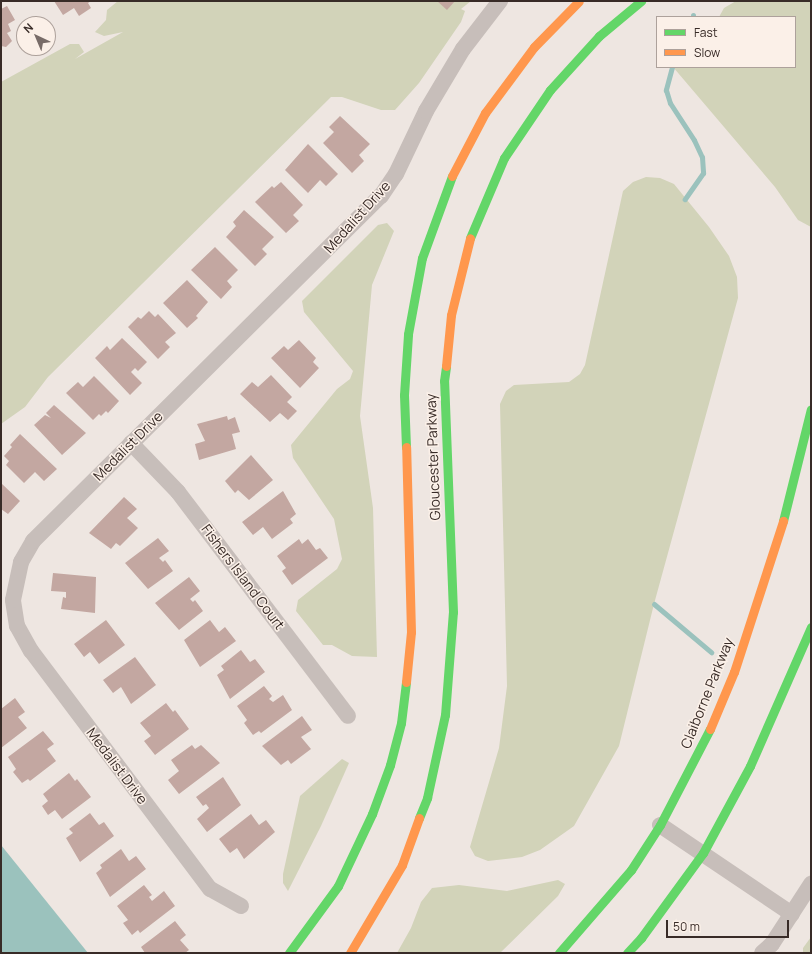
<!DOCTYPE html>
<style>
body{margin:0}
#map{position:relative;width:812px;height:954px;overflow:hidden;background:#eee6e1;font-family:Manrope,sans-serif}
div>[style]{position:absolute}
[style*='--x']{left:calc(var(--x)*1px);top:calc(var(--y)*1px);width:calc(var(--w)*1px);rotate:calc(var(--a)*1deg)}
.green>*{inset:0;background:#d2d3b9}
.water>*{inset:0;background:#9bc2bd}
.stream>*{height:5px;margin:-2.5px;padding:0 2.5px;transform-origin:2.5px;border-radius:2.5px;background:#9bc2bd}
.building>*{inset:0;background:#c3a7a1}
.street>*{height:16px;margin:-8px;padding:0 8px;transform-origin:8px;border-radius:8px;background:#c7beba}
.fast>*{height:9px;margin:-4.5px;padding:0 4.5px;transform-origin:4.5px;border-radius:4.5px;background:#63d668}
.slow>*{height:9px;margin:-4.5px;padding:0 4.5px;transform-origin:4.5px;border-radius:4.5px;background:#ff974d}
span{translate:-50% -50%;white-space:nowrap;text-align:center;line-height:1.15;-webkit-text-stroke:3px #fbf0e8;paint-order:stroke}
.street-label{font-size:14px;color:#382b27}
.frame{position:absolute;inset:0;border:2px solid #382b27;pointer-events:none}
.legend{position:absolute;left:656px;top:16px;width:140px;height:52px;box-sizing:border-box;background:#fbf0e8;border:1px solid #ada19b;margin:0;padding:5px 7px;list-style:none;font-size:12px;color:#382b27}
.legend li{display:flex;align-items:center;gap:8px;height:20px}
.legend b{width:20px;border:1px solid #ada19b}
.north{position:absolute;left:16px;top:16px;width:40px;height:40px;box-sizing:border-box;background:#fbf0e8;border:1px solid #ada19b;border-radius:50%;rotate:316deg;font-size:11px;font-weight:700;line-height:16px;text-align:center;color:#382b27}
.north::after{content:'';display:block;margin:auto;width:14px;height:18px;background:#786c68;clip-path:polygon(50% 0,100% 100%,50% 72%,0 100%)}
.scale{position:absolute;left:666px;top:920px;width:123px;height:18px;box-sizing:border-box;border:2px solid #382b27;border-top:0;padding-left:5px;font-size:12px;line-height:14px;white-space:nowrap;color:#382b27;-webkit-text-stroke:3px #fbf0e8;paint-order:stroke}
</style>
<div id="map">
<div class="green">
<div style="clip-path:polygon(118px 1px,471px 1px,461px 9px,465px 11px,461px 22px,419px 83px,395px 110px,381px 110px,342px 97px,331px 97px,48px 377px,25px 407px,1px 424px,1px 82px,70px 44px,79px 44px,84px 52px,75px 59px,123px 32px,104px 36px,95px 32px,106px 20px,107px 10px)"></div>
<div style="clip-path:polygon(736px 1px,811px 1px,811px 227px,798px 220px,775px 187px,673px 67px,795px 67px,795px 17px,719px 17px,724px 8px)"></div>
<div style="clip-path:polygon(646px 177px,660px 178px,674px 184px,709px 227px,729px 256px,737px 277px,738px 298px,654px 604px,619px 746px,574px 826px,540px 850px,522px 857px,488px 861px,475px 856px,470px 847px,499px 748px,507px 686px,500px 404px,506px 391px,514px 385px,569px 382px,580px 374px,585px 365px,623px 191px,633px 182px)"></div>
<div style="clip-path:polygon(387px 223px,394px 231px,372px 285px,360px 416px,373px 508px,377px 657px,352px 656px,332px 645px,323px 645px,296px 611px,298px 600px,337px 569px,342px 559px,334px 519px,293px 458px,291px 445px,337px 389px,350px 379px,353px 371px,304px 312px,302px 301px,378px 225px)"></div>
<div style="clip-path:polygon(342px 759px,349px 763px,321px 826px,288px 891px,283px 883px,283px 874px,300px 796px)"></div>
<div style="clip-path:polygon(558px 880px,565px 884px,558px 896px,500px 953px,397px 953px,411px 928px,421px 902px,432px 888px,459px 885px,507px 891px)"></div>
<div style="clip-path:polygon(811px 937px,811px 953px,803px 953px,803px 948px)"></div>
</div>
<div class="water">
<div style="clip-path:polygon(1px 845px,88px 953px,1px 953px)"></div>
</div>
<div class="stream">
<div style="--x:693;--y:17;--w:2;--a:-90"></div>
<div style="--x:672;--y:67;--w:24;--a:105"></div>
<div style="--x:666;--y:90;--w:14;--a:73"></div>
<div style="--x:670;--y:103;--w:44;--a:57"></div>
<div style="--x:694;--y:140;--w:19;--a:65"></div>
<div style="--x:702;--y:157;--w:16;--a:86"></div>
<div style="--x:703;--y:173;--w:32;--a:125"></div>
<div style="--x:654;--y:604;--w:75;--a:40.1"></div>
</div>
<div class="building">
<div style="clip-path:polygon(54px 1px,91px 1px,88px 3px,91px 8px,79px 16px,74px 8px,63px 15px)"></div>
<div style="clip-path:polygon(437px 1px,455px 1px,447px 10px)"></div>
<div style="clip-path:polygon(7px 6px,15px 20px,8px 24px,11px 31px,7px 33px,12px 41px,6px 47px,1px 46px,1px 9px)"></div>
<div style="clip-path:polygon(340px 116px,370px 144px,359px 155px,364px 161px,352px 173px,323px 143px,334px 132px,329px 127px)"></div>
<div style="clip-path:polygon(308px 144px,338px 174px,326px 186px,320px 180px,308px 193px,285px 170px)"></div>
<div style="clip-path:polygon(281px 182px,303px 205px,293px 215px,299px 221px,286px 233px,255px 202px,272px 186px,274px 188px)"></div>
<div style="clip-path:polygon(244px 210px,274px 237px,262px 249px,267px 254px,255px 266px,226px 237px,236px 226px,233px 222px)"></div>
<div style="clip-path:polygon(215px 247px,238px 270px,227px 281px,232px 287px,221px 299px,191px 270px)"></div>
<div style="clip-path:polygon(187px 280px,208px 302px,196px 316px,198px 318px,187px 328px,163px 303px)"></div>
<div style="clip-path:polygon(149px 311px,155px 317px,158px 314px,176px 333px,165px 342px,170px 347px,158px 359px,128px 327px,138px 317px,141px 319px)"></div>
<div style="clip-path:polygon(122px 338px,147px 362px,138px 371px,135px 368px,131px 372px,142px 383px,130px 395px,95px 358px,107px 346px,110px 350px)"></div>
<div style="clip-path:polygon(299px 340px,316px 358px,313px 362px,319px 368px,300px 388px,271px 358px,284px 346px,288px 350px)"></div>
<div style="clip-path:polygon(271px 375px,292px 397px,287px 402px,297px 411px,288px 420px,280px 413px,270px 422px,240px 394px,252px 382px,258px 387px)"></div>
<div style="clip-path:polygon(94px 376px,119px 401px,108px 413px,106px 411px,101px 416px,99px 414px,93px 420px,66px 393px,78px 382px,83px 387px)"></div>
<div style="clip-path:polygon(54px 405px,86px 433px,62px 455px,34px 425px,45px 415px,51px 418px,46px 413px)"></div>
<div style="clip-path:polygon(227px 416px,228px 420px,235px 417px,240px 432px,232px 434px,236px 449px,199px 460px,195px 444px,205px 441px,197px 424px)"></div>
<div style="clip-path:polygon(20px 434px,57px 469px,44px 481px,35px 472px,24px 483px,6px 465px,9px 461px,4px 456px,12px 447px,10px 445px)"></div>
<div style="clip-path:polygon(251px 455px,273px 480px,249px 500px,238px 490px,235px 493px,225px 481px)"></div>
<div style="clip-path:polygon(1px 483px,20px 501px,8px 514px,1px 509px)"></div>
<div style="clip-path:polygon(283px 491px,296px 514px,290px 519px,293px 523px,272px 539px,263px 527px,253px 535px,242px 522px)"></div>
<div style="clip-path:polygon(124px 497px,137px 509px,127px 518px,138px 528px,120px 546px,116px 543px,111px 549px,89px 533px)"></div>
<div style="clip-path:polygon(158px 538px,169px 551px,159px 558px,163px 562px,165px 560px,173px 571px,148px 589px,125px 563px)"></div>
<div style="clip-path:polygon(299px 539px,302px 544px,308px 539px,316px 550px,320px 548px,328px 558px,292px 585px,282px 571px,286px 568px,277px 556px)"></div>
<div style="clip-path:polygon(53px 573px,96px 577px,95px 613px,61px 609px,63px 597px,66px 598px,66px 592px,51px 591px)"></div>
<div style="clip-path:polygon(189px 577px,200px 591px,190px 599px,193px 602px,195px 600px,203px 611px,179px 630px,155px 603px)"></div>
<div style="clip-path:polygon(106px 620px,125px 645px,99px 664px,90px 652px,84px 657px,74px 644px)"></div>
<div style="clip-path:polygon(210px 620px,219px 632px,225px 627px,236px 641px,200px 667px,184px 640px)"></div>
<div style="clip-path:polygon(241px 650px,250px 662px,255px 659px,265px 672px,230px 699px,217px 675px,224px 670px,221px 666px)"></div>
<div style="clip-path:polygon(135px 657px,156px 685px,131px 704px,121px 687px,113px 693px,103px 680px)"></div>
<div style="clip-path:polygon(264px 686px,272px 696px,269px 699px,273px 702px,283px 695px,292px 710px,261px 733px,259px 731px,253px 735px,244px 723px,247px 720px,237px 706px)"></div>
<div style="clip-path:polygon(15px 698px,25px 712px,18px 717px,27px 728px,1px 748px,1px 709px)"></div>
<div style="clip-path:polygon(166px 703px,173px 712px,175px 710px,189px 729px,155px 755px,144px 741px,151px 736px,140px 723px)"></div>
<div style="clip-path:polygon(302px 716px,312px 730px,301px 737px,311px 749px,291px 764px,288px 760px,281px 765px,262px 746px)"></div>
<div style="clip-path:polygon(43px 731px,54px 744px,47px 749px,56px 761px,30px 781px,28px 779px,22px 783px,13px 772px,16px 769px,8px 757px)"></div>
<div style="clip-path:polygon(192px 745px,195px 749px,201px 745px,220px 763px,179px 794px,168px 780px,179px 771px,171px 760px)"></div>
<div style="clip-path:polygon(69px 773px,75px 781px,77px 779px,91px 797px,62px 819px,55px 810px,48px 815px,42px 806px,48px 801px,43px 794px)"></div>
<div style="clip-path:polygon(223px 777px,241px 805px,207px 832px,197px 819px,209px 808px,206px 804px,203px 806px,196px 797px)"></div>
<div style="clip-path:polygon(90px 813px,99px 825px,104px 822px,114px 836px,80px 862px,66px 838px,73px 833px,69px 829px)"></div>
<div style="clip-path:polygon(251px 814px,259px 825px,266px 820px,275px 832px,244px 859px,237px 848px,230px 853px,219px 839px)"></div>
<div style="clip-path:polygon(121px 849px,129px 861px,136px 856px,146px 869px,110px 897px,96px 873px,102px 868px,100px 865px)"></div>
<div style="clip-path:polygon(144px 885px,152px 895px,149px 897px,152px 901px,164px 891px,175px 906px,140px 933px,138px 930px,132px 935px,123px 923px,128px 920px,117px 906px)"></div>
<div style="clip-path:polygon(175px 921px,186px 935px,180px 940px,189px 950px,185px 953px,145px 953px,141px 947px)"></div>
</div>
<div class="street">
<div style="--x:131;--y:443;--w:68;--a:46.2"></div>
<div style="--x:178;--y:492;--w:281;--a:52.8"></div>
<div style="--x:660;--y:825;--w:159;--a:34"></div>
<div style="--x:241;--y:906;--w:35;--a:-151"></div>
<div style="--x:210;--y:889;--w:298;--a:-126.9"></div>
<div style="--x:31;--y:651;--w:29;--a:-119"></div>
<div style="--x:17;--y:626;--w:26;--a:-99"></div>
<div style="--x:13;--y:600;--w:39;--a:-78"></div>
<div style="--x:21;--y:562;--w:24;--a:-60"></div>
<div style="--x:33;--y:541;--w:490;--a:-44.8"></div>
<div style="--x:381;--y:196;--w:27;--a:-56"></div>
<div style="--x:396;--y:174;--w:70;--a:-64.5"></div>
<div style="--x:426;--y:111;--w:72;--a:-59.2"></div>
<div style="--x:463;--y:49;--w:61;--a:-52.4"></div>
<div style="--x:762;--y:953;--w:13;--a:-42"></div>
<div style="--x:772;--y:944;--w:72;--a:-57"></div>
</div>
<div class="fast">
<div style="--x:470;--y:238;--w:87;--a:-67"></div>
<div style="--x:504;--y:158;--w:82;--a:-55.9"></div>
<div style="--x:550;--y:90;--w:73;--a:-47.8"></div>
<div style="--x:599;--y:36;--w:55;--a:-39.8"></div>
<div style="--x:406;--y:447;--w:52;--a:-92.2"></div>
<div style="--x:404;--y:395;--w:61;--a:-86.2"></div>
<div style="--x:408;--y:334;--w:77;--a:-79.6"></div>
<div style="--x:422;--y:258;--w:87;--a:-69.9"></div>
<div style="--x:783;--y:521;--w:115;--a:-76"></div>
<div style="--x:419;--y:818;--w:22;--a:-68"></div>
<div style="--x:427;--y:798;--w:85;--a:-77.8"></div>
<div style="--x:445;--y:715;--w:103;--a:-85.6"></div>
<div style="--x:453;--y:612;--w:231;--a:-92.2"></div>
<div style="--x:444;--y:381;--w:15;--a:-82"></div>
<div style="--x:289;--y:953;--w:83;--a:-53.8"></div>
<div style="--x:338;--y:886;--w:80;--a:-64.7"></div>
<div style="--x:372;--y:814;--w:52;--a:-69.8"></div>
<div style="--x:390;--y:765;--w:43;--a:-75.3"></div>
<div style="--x:401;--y:723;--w:41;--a:-83"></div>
<div style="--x:559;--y:953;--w:110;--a:-49.1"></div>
<div style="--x:631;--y:870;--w:54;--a:-57.2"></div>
<div style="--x:660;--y:825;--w:108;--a:-62.5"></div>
<div style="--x:627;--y:953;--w:21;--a:-47"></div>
<div style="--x:641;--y:938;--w:105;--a:-53.9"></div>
<div style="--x:703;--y:853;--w:99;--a:-61.6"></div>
<div style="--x:750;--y:766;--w:152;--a:-66.3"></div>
</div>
<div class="slow">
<div style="--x:452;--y:176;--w:71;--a:-62.4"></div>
<div style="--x:485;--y:113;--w:82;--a:-53.4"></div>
<div style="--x:534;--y:47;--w:64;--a:-45.6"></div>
<div style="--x:446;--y:366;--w:51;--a:-84.4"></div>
<div style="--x:451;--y:315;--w:79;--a:-76.1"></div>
<div style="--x:406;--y:682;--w:50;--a:-84.3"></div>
<div style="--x:411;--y:632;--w:185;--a:-91.5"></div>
<div style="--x:710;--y:729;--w:62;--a:-67.2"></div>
<div style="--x:734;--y:672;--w:159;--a:-72"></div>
<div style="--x:350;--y:953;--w:102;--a:-59.4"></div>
<div style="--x:402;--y:865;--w:50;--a:-70.1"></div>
</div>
<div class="street-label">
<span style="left:357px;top:217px;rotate:-48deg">Medalist Drive</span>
<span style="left:128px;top:446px;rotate:-45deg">Medalist Drive</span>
<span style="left:433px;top:457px;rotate:-92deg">Gloucester Parkway</span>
<span style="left:243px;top:577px;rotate:53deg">Fishers Island Court</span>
<span style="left:707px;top:693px;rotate:-68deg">Claiborne Parkway</span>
<span style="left:117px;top:766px;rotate:53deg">Medalist Drive</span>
</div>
<div class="frame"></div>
<ul class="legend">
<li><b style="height:5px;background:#63d668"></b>Fast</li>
<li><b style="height:5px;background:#ff974d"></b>Slow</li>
</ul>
<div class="north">N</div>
<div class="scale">50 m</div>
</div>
